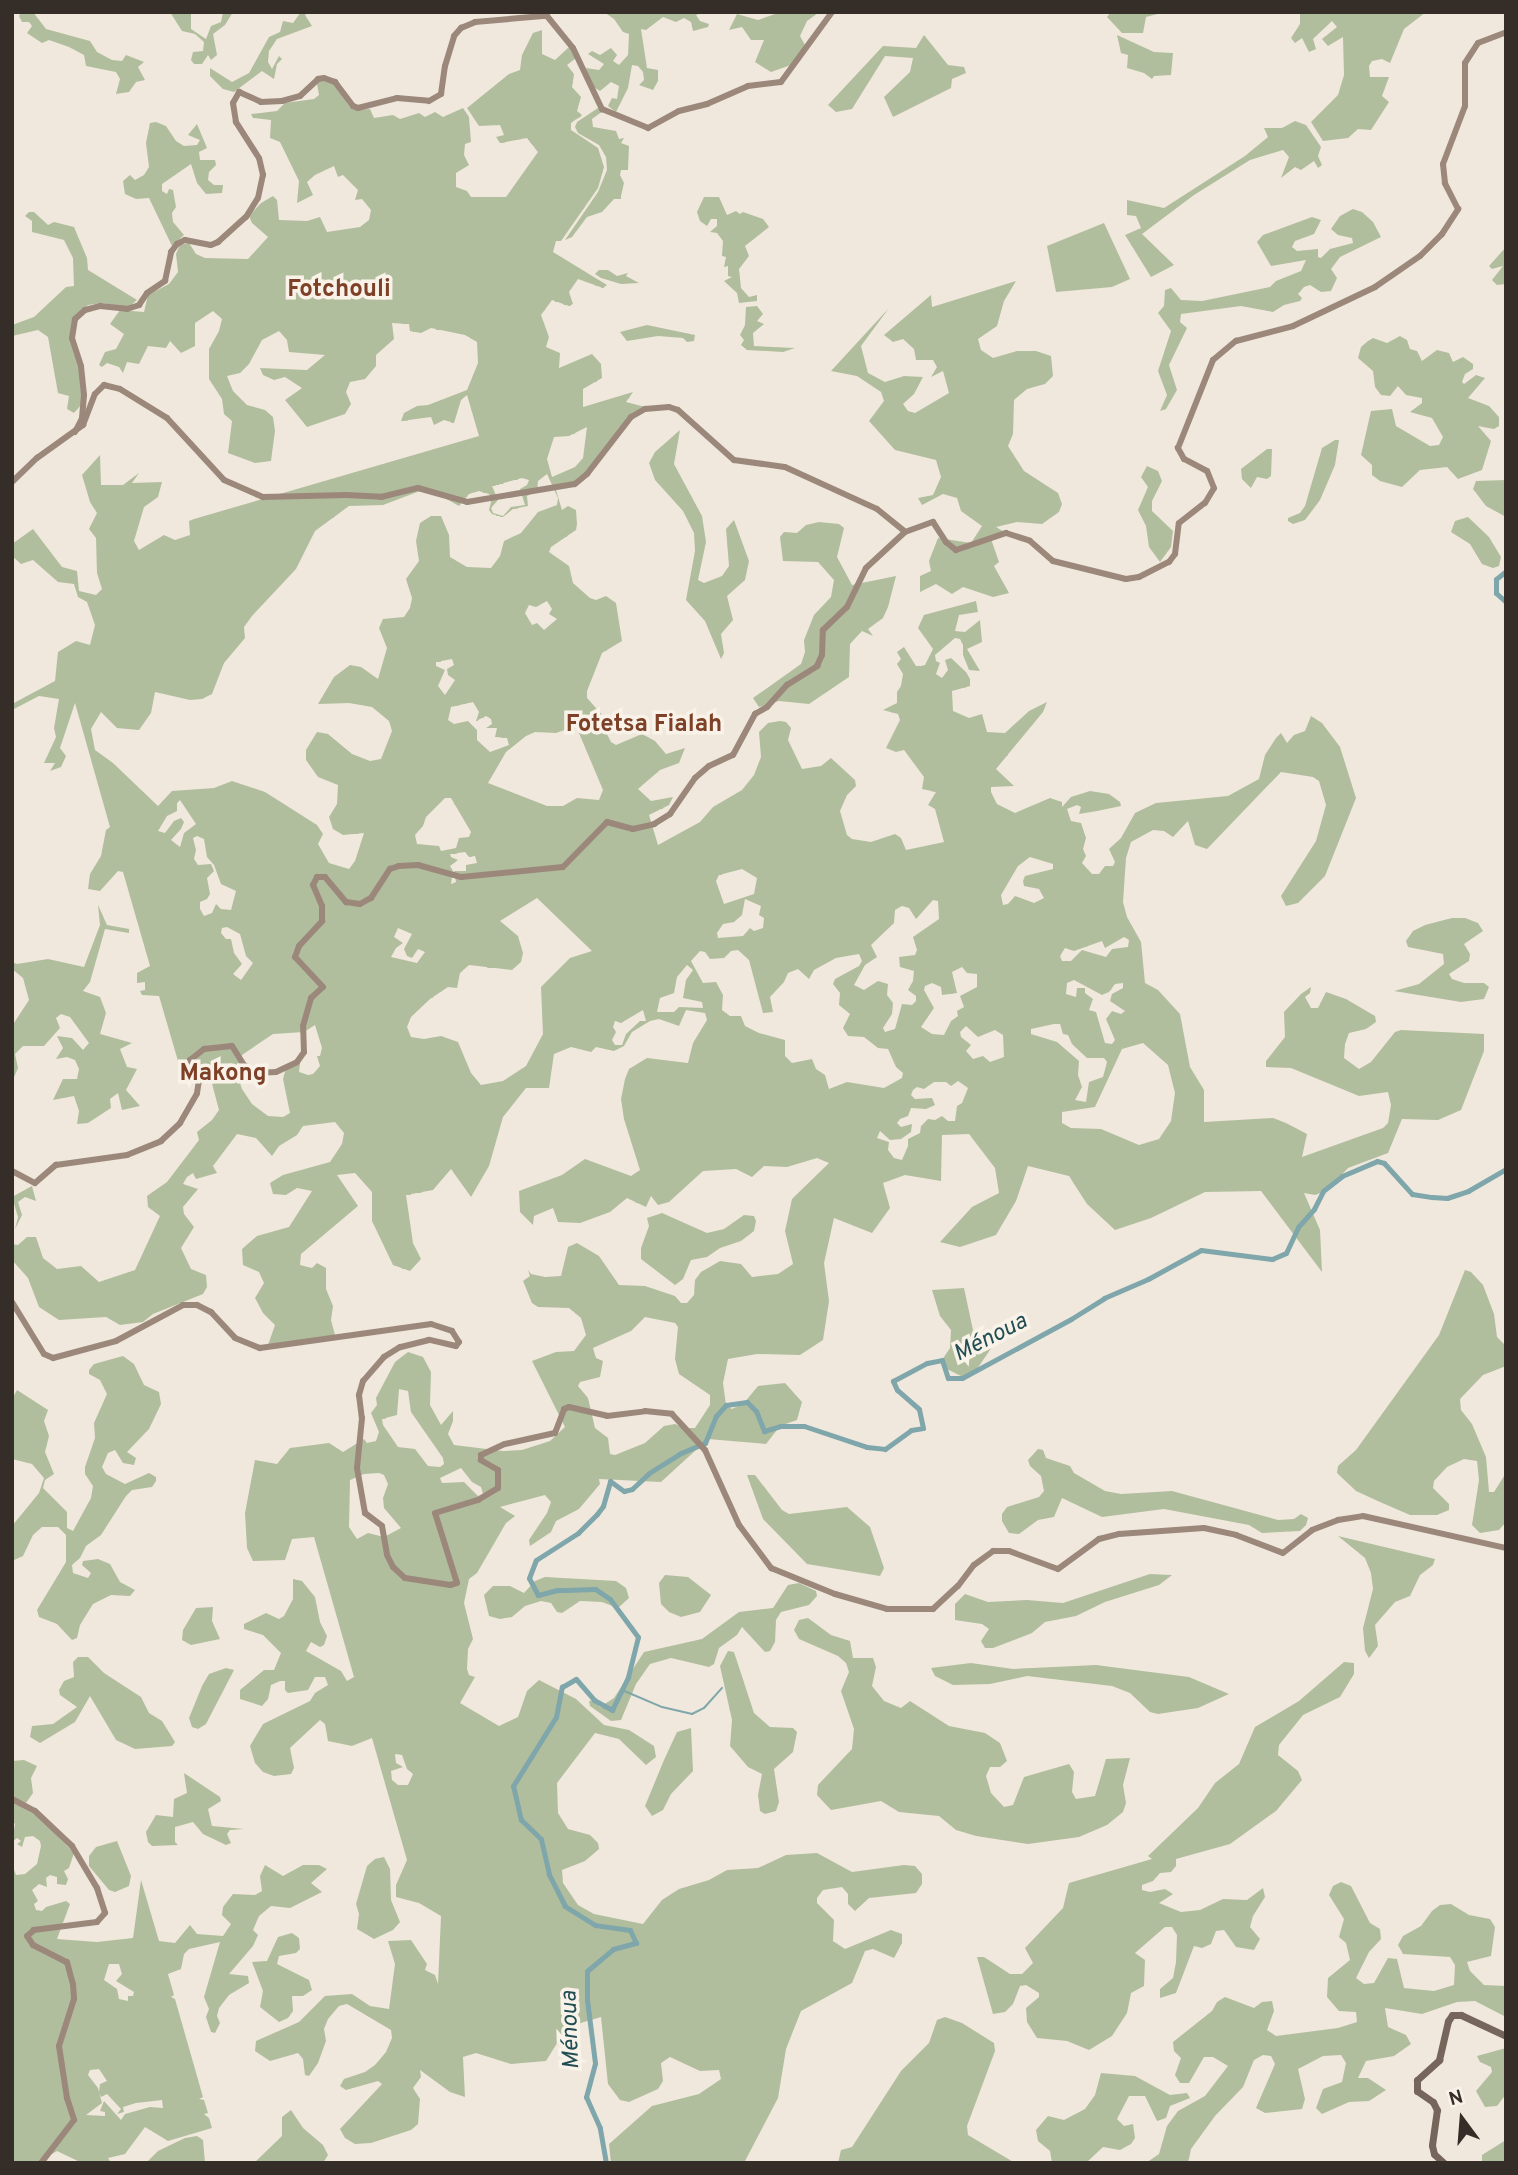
<!DOCTYPE html>
<meta charset="utf-8">
<style>
body{margin:0}
#map{position:relative;width:1518px;height:2175px;overflow:hidden;background:#f0e8dc;font-family:Overpass,sans-serif}
div>[style]{position:absolute}
[style*='--x']{left:calc(var(--x)*1px);top:calc(var(--y)*1px);width:calc(var(--w)*1px);rotate:calc(var(--a)*1deg)}
.green>*{inset:0;background:#b1be9d}
.stream>*{height:2px;margin:-1px;padding:0 1px;transform-origin:1px;border-radius:1px;background:#7ea6ab}
.river>*{height:5px;margin:-2.5px;padding:0 2.5px;transform-origin:2.5px;border-radius:2.5px;background:#7ea6ab}
.secondary>*{height:6px;margin:-3px;padding:0 3px;transform-origin:3px;border-radius:3px;background:#9b887b}
.primary>*{height:7px;margin:-3.5px;padding:0 3.5px;transform-origin:3.5px;border-radius:3.5px;background:#76655b}
span{translate:-50% -50%;white-space:nowrap;text-align:center;line-height:1.15;-webkit-text-stroke:7px #f8f2e8;paint-order:stroke}
.water-label{font-size:23px;color:#214d53;font-style:italic}
.quarter-label{font-size:24px;color:#7e4128;font-weight:700}
.frame{position:absolute;inset:0;border:14px solid #352d28;pointer-events:none}
.north{position:absolute;left:1427px;top:2084px;width:70px;height:70px;-webkit-text-stroke:5px #f8f2e8;paint-order:stroke;rotate:344deg;font-size:19px;font-weight:700;line-height:28px;text-align:center;color:#352d28}
.north::after{content:'';display:block;margin:auto;width:24px;height:32px;background:#352d28;clip-path:polygon(50% 0,100% 100%,50% 72%,0 100%)}
</style>
<div id="map">
<div class="green">
<div style="clip-path:polygon(21px 12px,33px 12px,46px 29px,90px 41px,97px 52px,112px 60px,122px 61px,126px 55px,144px 62px,138px 67px,145px 80px,136px 82px,129px 92px,116px 94px,120px 79px,116px 72px,86px 66px,84px 55px,69px 47px,49px 40px,42px 43px,27px 33px,32px 26px,29px 22px,22px 22px,19px 16px)"></div>
<div style="clip-path:polygon(170px 12px,191px 12px,191px 29px,206px 39px,211px 26px,221px 22px,223px 12px,233px 12px,225px 25px,213px 34px,217px 55px,211px 60px,208px 55px,202px 64px,194px 64px,191px 60px,193px 52px,203px 51px,204px 42px,195px 34px,182px 31px)"></div>
<div style="clip-path:polygon(301px 12px,308px 12px,305px 15px,312px 26px,277px 39px,269px 51px,268px 62px,272px 69px,279px 56px,282px 59px,277px 64px,274px 79px,262px 71px,234px 92px,223px 89px,210px 76px,210px 68px,232px 82px,249px 73px,269px 37px,280px 32px,283px 21px,293px 23px)"></div>
<div style="clip-path:polygon(604px 12px,703px 12px,696px 15px,700px 21px,709px 24px,708px 27px,693px 31px,691px 22px,684px 18px,676px 22px,663px 17px,646px 30px,641px 29px,647px 68px,658px 70px,658px 81px,653px 90px,639px 85px,644px 80px,643px 72px,638px 66px,632px 65px,628px 88px,616px 112px,608px 106px,612px 98px,617px 99px,619px 86px,611px 82px,600px 91px,592px 86px,586px 68px,599px 70px,604px 64px,588px 54px,592px 51px,600px 55px,611px 48px,617px 55px,613px 61px,619px 65px,628px 55px,629px 34px,623px 32px,614px 19px)"></div>
<div style="clip-path:polygon(781px 12px,826px 12px,818px 13px,807px 21px,800px 36px,805px 45px,791px 65px,771px 72px,755px 62px,764px 40px,751px 40px,742px 27px,729px 30px,737px 14px,758px 20px)"></div>
<div style="clip-path:polygon(1111px 12px,1165px 12px,1146px 17px,1143px 33px,1122px 33px,1107px 17px)"></div>
<div style="clip-path:polygon(1300px 12px,1426px 12px,1404px 29px,1390px 63px,1382px 59px,1372px 61px,1369px 66px,1370px 77px,1389px 77px,1382px 96px,1389px 102px,1371px 130px,1358px 129px,1348px 138px,1323px 141px,1311px 122px,1338px 95px,1344px 75px,1343px 37px,1328px 46px,1322px 39px,1337px 27px,1332px 21px,1313px 39px,1316px 49px,1309px 52px,1302px 38px,1295px 43px,1291px 38px,1300px 24px)"></div>
<div style="clip-path:polygon(evenodd,542px 30px,542px 54px,555px 60px,569px 47px,576px 58px,567px 65px,574px 74px,572px 87px,581px 97px,577px 111px,582px 115px,571px 123px,571px 130px,598px 148px,604px 167px,598px 188px,561px 241px,556px 241px,553px 252px,607px 285px,603px 288px,578px 279px,569px 292px,573px 304px,569px 306px,552px 300px,541px 315px,549px 337px,546px 347px,560px 353px,559px 368px,592px 354px,601px 364px,602px 378px,583px 389px,583px 407px,633px 392px,626px 402px,649px 408px,638px 412px,581px 480px,555px 487px,562px 510px,568px 506px,576px 510px,577px 524px,576px 530px,551px 547px,549px 552px,569px 566px,573px 583px,590px 598px,596px 600px,606px 596px,616px 603px,622px 641px,602px 653px,587px 691px,587px 698px,605px 718px,605px 730px,611px 742px,616px 745px,642px 734px,655px 741px,666px 754px,685px 748px,679px 763px,660px 770px,638px 789px,651px 801px,673px 797px,669px 805px,649px 815px,658px 845px,700px 822px,713px 807px,742px 790px,754px 775px,761px 757px,759px 732px,768px 723px,780px 721px,786px 722px,791px 728px,788px 740px,802px 769px,821px 766px,831px 758px,855px 780px,856px 786px,847px 795px,840px 811px,847px 835px,852px 839px,871px 842px,895px 834px,901px 838px,906px 850px,944px 842px,935px 809px,928px 805px,936px 792px,922px 789px,924px 777px,904px 750px,896px 752px,886px 748px,900px 720px,898px 714px,883px 710px,897px 703px,897px 692px,901px 686px,903px 674px,897px 664px,901px 659px,897px 652px,904px 647px,916px 666px,921px 666px,925px 665px,933px 649px,918px 628px,924px 615px,976px 601px,978px 612px,959px 615px,955px 631px,965px 632px,980px 620px,982px 642px,967px 649px,980px 671px,969px 670px,963px 655px,963px 645px,960px 639px,955px 638px,935px 655px,936px 661px,940px 663px,936px 674px,942px 678px,948px 670px,945px 660px,951px 658px,966px 672px,970px 679px,970px 686px,952px 691px,953px 711px,969px 718px,982px 714px,987px 732px,1005px 733px,1029px 711px,1047px 702px,1043px 712px,996px 769px,1014px 786px,991px 787px,991px 792px,997px 804px,1015px 813px,1050px 798px,1062px 802px,1062px 807px,1071px 797px,1090px 791px,1109px 794px,1120px 802px,1121px 806px,1097px 811px,1079px 814px,1081px 807px,1077px 805px,1067px 809px,1071px 821px,1081px 823px,1086px 838px,1083px 849px,1086px 856px,1082px 863px,1092px 874px,1099px 874px,1105px 866px,1113px 866px,1115px 862px,1109px 849px,1121px 838px,1135px 813px,1156px 803px,1228px 796px,1259px 779px,1265px 755px,1276px 738px,1281px 733px,1287px 743px,1294px 735px,1305px 731px,1311px 716px,1322px 723px,1340px 747px,1356px 798px,1325px 876px,1298px 903px,1286px 906px,1281px 896px,1316px 841px,1326px 805px,1319px 781px,1313px 777px,1281px 772px,1207px 849px,1195px 845px,1188px 821px,1173px 837px,1164px 831px,1153px 830px,1131px 842px,1126px 858px,1123px 902px,1127px 917px,1141px 942px,1145px 983px,1158px 990px,1180px 1014px,1190px 1067px,1204px 1090px,1204px 1122px,1273px 1118px,1286px 1123px,1307px 1134px,1302px 1157px,1383px 1128px,1388px 1123px,1391px 1105px,1388px 1092px,1359px 1096px,1291px 1068px,1266px 1067px,1266px 1061px,1285px 1037px,1284px 1012px,1301px 994px,1311px 987px,1310px 993px,1305px 997px,1311px 1008px,1318px 1008px,1326px 992px,1346px 999px,1375px 1016px,1376px 1022px,1366px 1029px,1349px 1033px,1345px 1044px,1344px 1058px,1359px 1069px,1371px 1062px,1395px 1032px,1401px 1030px,1484px 1034px,1484px 1051px,1461px 1110px,1438px 1120px,1402px 1119px,1388px 1153px,1348px 1168px,1326px 1191px,1315px 1195px,1304px 1193px,1320px 1230px,1322px 1272px,1261px 1191px,1205px 1192px,1151px 1218px,1115px 1230px,1087px 1204px,1069px 1176px,1028px 1166px,1016px 1201px,996px 1235px,960px 1247px,940px 1242px,972px 1207px,999px 1193px,995px 1168px,969px 1134px,942px 1135px,941px 1181px,905px 1175px,883px 1183px,890px 1208px,872px 1233px,834px 1218px,824px 1263px,829px 1301px,823px 1340px,800px 1355px,757px 1354px,728px 1359px,723px 1383px,726px 1405px,732px 1409px,744px 1403px,758px 1386px,785px 1383px,802px 1402px,797px 1420px,780px 1426px,766px 1444px,708px 1439px,661px 1482px,599px 1479px,600px 1484px,579px 1509px,556px 1521px,551px 1532px,530px 1546px,529px 1540px,547px 1513px,551px 1502px,545px 1495px,500px 1507px,515px 1516px,506px 1523px,477px 1573px,469px 1579px,464px 1603px,473px 1639px,468px 1649px,467px 1669px,469px 1675px,475px 1677px,460px 1703px,499px 1726px,518px 1717px,527px 1691px,539px 1680px,576px 1699px,604px 1725px,629px 1730px,654px 1746px,656px 1757px,646px 1765px,619px 1739px,595px 1733px,557px 1783px,558px 1813px,568px 1829px,590px 1835px,598px 1843px,599px 1849px,585px 1861px,562px 1870px,563px 1883px,578px 1905px,594px 1914px,643px 1924px,662px 1900px,679px 1889px,709px 1880px,727px 1870px,758px 1868px,786px 1855px,817px 1853px,852px 1872px,904px 1865px,915px 1866px,922px 1874px,922px 1884px,916px 1893px,869px 1898px,855px 1911px,848px 1904px,848px 1894px,842px 1887px,823px 1890px,817px 1898px,817px 1903px,834px 1920px,833px 1941px,845px 1949px,891px 1930px,902px 1934px,902px 1943px,894px 1958px,873px 1949px,865px 1951px,852px 1983px,801px 2011px,786px 2049px,778px 2098px,744px 2163px,611px 2163px,609px 2144px,652px 2106px,699px 2094px,721px 2079px,719px 2070px,700px 2071px,670px 2057px,661px 2063px,663px 2081px,658px 2089px,629px 2102px,620px 2100px,608px 2084px,601px 2017px,567px 2027px,546px 2061px,511px 2064px,476px 2053px,463px 2057px,465px 2097px,450px 2092px,420px 2070px,421px 2077px,413px 2088px,420px 2099px,418px 2124px,411px 2130px,371px 2143px,355px 2144px,345px 2138px,340px 2129px,382px 2084px,378px 2081px,346px 2090px,340px 2086px,344px 2079px,365px 2072px,375px 2065px,386px 2052px,392px 2038px,391px 2030px,347px 2004px,339px 2006px,328px 2019px,324px 2029px,326px 2041px,318px 2063px,309px 2076px,305px 2075px,303px 2059px,298px 2053px,270px 2061px,255px 2051px,256px 2041px,299px 2022px,325px 1996px,352px 1994px,370px 2006px,389px 2009px,395px 1964px,388px 1941px,411px 1940px,427px 1964px,425px 1970px,435px 1975px,438px 1984px,441px 1916px,419px 1903px,396px 1897px,396px 1885px,407px 1860px,372px 1738px,352px 1746px,328px 1741px,325px 1724px,320px 1720px,290px 1748px,294px 1768px,291px 1774px,274px 1776px,263px 1772px,255px 1763px,250px 1746px,263px 1724px,310px 1701px,315px 1693px,328px 1685px,325px 1677px,315px 1677px,308px 1690px,288px 1693px,285px 1690px,285px 1681px,280px 1681px,271px 1685px,268px 1699px,262px 1706px,240px 1699px,240px 1690px,264px 1670px,274px 1670px,281px 1653px,263px 1635px,244px 1629px,244px 1624px,266px 1613px,279px 1619px,284px 1616px,293px 1599px,293px 1579px,302px 1581px,315px 1597px,320px 1622px,327px 1636px,324px 1645px,320px 1647px,311px 1642px,306px 1651px,341px 1671px,347px 1681px,354px 1677px,314px 1537px,292px 1539px,285px 1560px,253px 1561px,247px 1548px,245px 1513px,255px 1460px,277px 1464px,290px 1448px,329px 1443px,343px 1452px,364px 1439px,367px 1443px,376px 1441px,379px 1432px,371px 1413px,377px 1405px,376px 1398px,395px 1362px,408px 1352px,423px 1357px,431px 1372px,430px 1405px,441px 1425px,453px 1411px,453px 1421px,448px 1434px,454px 1445px,503px 1451px,522px 1450px,550px 1441px,565px 1427px,532px 1361px,556px 1352px,574px 1351px,586px 1335px,581px 1318px,569px 1308px,538px 1307px,532px 1303px,523px 1281px,530px 1276px,528px 1270px,531px 1274px,545px 1277px,561px 1276px,568px 1247px,577px 1243px,599px 1256px,619px 1285px,645px 1286px,675px 1296px,681px 1303px,687px 1303px,694px 1295px,695px 1280px,701px 1272px,720px 1261px,741px 1264px,752px 1277px,778px 1274px,793px 1264px,785px 1231px,792px 1199px,829px 1163px,817px 1158px,787px 1167px,764px 1166px,752px 1177px,736px 1169px,703px 1171px,669px 1202px,658px 1205px,651px 1196px,646px 1207px,627px 1198px,610px 1212px,580px 1223px,558px 1222px,553px 1208px,534px 1216px,533px 1225px,520px 1212px,519px 1191px,562px 1175px,585px 1159px,631px 1176px,640px 1170px,624px 1119px,621px 1099px,625px 1079px,629px 1069px,647px 1058px,688px 1063px,693px 1043px,707px 1020px,705px 1013px,686px 1010px,679px 1026px,659px 1019px,650px 1021px,632px 1032px,624px 1046px,614px 1051px,596px 1047px,591px 1052px,571px 1047px,554px 1054px,549px 1088px,526px 1088px,503px 1117px,489px 1166px,471px 1197px,451px 1169px,433px 1190px,406px 1195px,413px 1243px,421px 1259px,410px 1271px,393px 1265px,372px 1221px,372px 1192px,355px 1173px,337px 1175px,358px 1206px,301px 1254px,300px 1265px,312px 1268px,317px 1263px,326px 1268px,326px 1289px,333px 1306px,331px 1320px,335px 1335px,268px 1345px,275px 1325px,263px 1313px,255px 1298px,264px 1283px,259px 1272px,243px 1265px,242px 1249px,257px 1236px,289px 1227px,312px 1191px,297px 1188px,286px 1195px,273px 1194px,270px 1183px,283px 1175px,330px 1162px,342px 1144px,344px 1133px,335px 1122px,303px 1126px,297px 1135px,279px 1146px,272px 1156px,256px 1138px,237px 1134px,213px 1166px,217px 1173px,196px 1179px,193px 1173px,187px 1177px,183px 1184px,198px 1189px,183px 1207px,184px 1214px,194px 1227px,181px 1248px,191px 1269px,206px 1275px,207px 1287px,203px 1294px,153px 1314px,143px 1322px,120px 1325px,106px 1317px,59px 1320px,39px 1307px,28px 1278px,12px 1260px,12px 1244px,18px 1245px,27px 1237px,36px 1237px,43px 1258px,57px 1269px,81px 1266px,99px 1282px,135px 1270px,160px 1216px,148px 1207px,147px 1196px,167px 1182px,199px 1140px,197px 1132px,212px 1120px,219px 1110px,210px 1076px,196px 1060px,178px 1061px,159px 996px,142px 995px,140px 991px,145px 990px,145px 982px,137px 983px,137px 973px,150px 966px,123px 872px,118px 871px,100px 891px,88px 889px,90px 874px,101px 856px,106px 830px,110px 827px,75px 703px,60px 748px,66px 756px,61px 767px,50px 771px,55px 763px,44px 763px,56px 737px,54px 728px,59px 699px,39px 696px,12px 710px,12px 704px,55px 681px,58px 652px,76px 641px,90px 645px,95px 625px,87px 602px,78px 597px,74px 584px,58px 582px,33px 560px,21px 564px,12px 556px,12px 544px,33px 529px,62px 567px,77px 571px,79px 591px,96px 595px,102px 589px,97px 573px,96px 538px,89px 529px,97px 513px,90px 502px,82px 475px,100px 455px,101px 485px,123px 485px,139px 473px,132px 483px,162px 482px,158px 497px,144px 507px,134px 541px,139px 550px,164px 535px,175px 540px,190px 535px,189px 521px,194px 519px,479px 436px,467px 395px,461px 400px,454px 423px,444px 420px,434px 425px,431px 417px,401px 421px,404px 413px,417px 406px,428px 405px,467px 390px,478px 363px,477px 342px,465px 335px,431px 328px,421px 333px,410px 331px,409px 324px,392px 323px,394px 339px,376px 355px,376px 366px,365px 379px,350px 382px,346px 392px,351px 404px,345px 414px,307px 427px,285px 400px,302px 388px,285px 377px,274px 380px,263px 375px,260px 368px,307px 370px,325px 355px,289px 352px,287px 340px,279px 331px,262px 340px,249px 364px,240px 373px,227px 376px,233px 391px,247px 405px,265px 410px,273px 417px,275px 431px,271px 461px,255px 463px,228px 453px,232px 421px,224px 414px,222px 399px,209px 379px,209px 349px,219px 331px,222px 319px,213px 311px,195px 323px,195px 346px,181px 353px,170px 341px,166px 348px,148px 346px,139px 364px,127px 362px,123px 373px,119px 367px,107px 363px,102px 367px,99px 365px,105px 352px,116px 349px,124px 334px,110px 324px,120px 310px,144px 312px,148px 295px,169px 284px,178px 272px,176px 254px,180px 245px,189px 243px,196px 254px,205px 258px,248px 259px,268px 237px,252px 223px,249px 216px,261px 203px,273px 196px,277px 200px,279px 220px,307px 221px,320px 217px,327px 232px,360px 227px,369px 220px,371px 210px,362px 199px,355px 200px,358px 190px,343px 175px,338px 177px,334px 166px,315px 175px,307px 182px,313px 195px,297px 203px,299px 181px,280px 142px,270px 138px,271px 120px,253px 118px,251px 114px,277px 111px,285px 103px,314px 99px,319px 95px,317px 84px,320px 81px,328px 80px,335px 85px,350px 107px,359px 110px,370px 109px,374px 118px,393px 115px,400px 119px,419px 113px,425px 117px,435px 112px,443px 117px,463px 108px,469px 117px,471px 142px,465px 144px,464px 155px,469px 165px,456px 173px,456px 187px,467px 191px,471px 197px,506px 197px,538px 152px,527px 138px,500px 143px,496px 137px,504px 135px,500px 125px,479px 126px,467px 108px,509px 74px,520px 70px,522px 55px,533px 33px,542px 30px,587px 427px,583px 458px,575px 467px,552px 477px,547px 459px,554px 437px,569px 436px,587px 427px,542px 30px,547px 474px,558px 498px,557px 505px,538px 512px,521px 533px,504px 541px,500px 556px,491px 568px,467px 567px,450px 557px,449px 535px,441px 516px,431px 516px,420px 523px,416px 541px,419px 561px,406px 579px,412px 598px,410px 608px,404px 617px,383px 619px,379px 628px,387px 648px,378px 679px,361px 667px,350px 665px,334px 677px,318px 704px,349px 703px,372px 707px,389px 721px,392px 731px,381px 759px,370px 761px,352px 754px,328px 734px,317px 732px,306px 750px,306px 760px,318px 777px,338px 785px,337px 804px,329px 817px,333px 829px,343px 835px,364px 833px,355px 861px,349px 869px,329px 863px,318px 844px,323px 834px,317px 825px,265px 792px,232px 781px,214px 788px,172px 791px,158px 806px,113px 763px,95px 750px,91px 729px,101px 712px,117px 728px,139px 730px,151px 713px,155px 692px,190px 700px,202px 699px,212px 694px,224px 663px,245px 638px,244px 627px,252px 616px,296px 569px,315px 531px,349px 506px,383px 505px,420px 491px,441px 496px,459px 506px,469px 494px,479px 491px,489px 494px,492px 498px,489px 510px,492px 514px,503px 517px,513px 509px,528px 506px,527px 496px,537px 491px,538px 481px,547px 474px,542px 30px,522px 478px,529px 480px,527px 485px,520px 489px,525px 505px,511px 507px,503px 516px,493px 513px,491px 508px,498px 500px,492px 486px,522px 478px,542px 30px,547px 601px,552px 609px,549px 614px,557px 619px,544px 630px,537px 623px,532px 625px,525px 613px,529px 605px,536px 607px,547px 601px,542px 30px,452px 659px,454px 665px,447px 669px,448px 675px,455px 680px,445px 695px,438px 686px,445px 670px,436px 666px,436px 662px,452px 659px,542px 30px,473px 702px,479px 712px,476px 721px,486px 716px,491px 719px,492px 724px,486px 728px,497px 728px,495px 737px,507px 738px,509px 745px,490px 752px,477px 740px,477px 730px,468px 721px,454px 724px,448px 720px,451px 707px,473px 702px,542px 30px,576px 726px,603px 790px,599px 800px,577px 798px,563px 806px,547px 806px,488px 783px,506px 752px,526px 736px,535px 732px,556px 733px,576px 726px,542px 30px,445px 798px,451px 798px,471px 832px,469px 837px,459px 838px,456px 848px,441px 851px,439px 846px,417px 844px,415px 835px,423px 826px,426px 817px,445px 798px,542px 30px,180px 800px,196px 824px,184px 833px,180px 847px,171px 840px,181px 829px,184px 822px,181px 818px,174px 821px,165px 833px,158px 831px,167px 816px,177px 811px,177px 803px,180px 800px,542px 30px,197px 836px,204px 839px,207px 857px,214px 865px,221px 884px,236px 891px,231px 910px,221px 909px,216px 904px,212px 913px,204px 916px,200px 909px,200px 902px,207px 899px,210px 894px,207px 878px,214px 871px,211px 864px,198px 865px,194px 859px,196px 850px,193px 838px,197px 836px,542px 30px,465px 852px,469px 857px,475px 856px,477px 863px,466px 865px,466px 871px,454px 871px,456px 882px,451px 884px,453px 871px,450px 866px,458px 860px,451px 857px,450px 854px,465px 852px,542px 30px,1030px 857px,1053px 864px,1053px 869px,1025px 876px,1023px 881px,1024px 886px,1039px 889px,1044px 898px,1034px 903px,1015px 896px,1008px 904px,1003px 905px,1001px 895px,1018px 866px,1030px 857px,542px 30px,742px 869px,757px 878px,754px 894px,724px 904px,716px 881px,719px 875px,742px 869px,542px 30px,537px 898px,592px 951px,570px 958px,541px 987px,543px 1034px,526px 1066px,503px 1081px,481px 1085px,471px 1073px,458px 1042px,441px 1036px,424px 1039px,411px 1037px,407px 1027px,411px 1017px,430px 999px,448px 987px,457px 988px,460px 973px,469px 965px,512px 970px,521px 962px,523px 953px,518px 936px,500px 921px,537px 898px,542px 30px,745px 899px,761px 906px,759px 915px,764px 918px,763px 928px,754px 931px,750px 928px,743px 936px,718px 938px,717px 933px,723px 924px,734px 922px,742px 915px,745px 899px,542px 30px,933px 900px,938px 901px,939px 919px,913px 937px,917px 950px,915px 955px,899px 957px,900px 967px,914px 971px,913px 981px,908px 990px,916px 996px,916px 1001px,912px 1005px,902px 1004px,895px 1029px,885px 1032px,883px 1028px,892px 1014px,893px 1003px,887px 995px,888px 984px,878px 981px,864px 990px,854px 985px,865px 965px,877px 957px,871px 945px,894px 923px,895px 910px,902px 906px,909px 908px,916px 919px,933px 900px,542px 30px,227px 927px,240px 934px,246px 956px,253px 963px,241px 980px,233px 974px,242px 964px,234px 953px,231px 939px,226px 939px,221px 933px,222px 928px,227px 927px,542px 30px,398px 928px,412px 934px,404px 949px,407px 956px,412px 958px,418px 949px,425px 952px,417px 963px,391px 957px,396px 948px,403px 943px,394px 937px,398px 928px,542px 30px,1124px 937px,1129px 940px,1128px 947px,1112px 949px,1106px 957px,1082px 950px,1071px 961px,1062px 961px,1060px 956px,1065px 948px,1074px 951px,1102px 941px,1105px 948px,1124px 937px,542px 30px,738px 950px,749px 960px,763px 1013px,773px 1012px,770px 997px,784px 982px,788px 973px,798px 969px,809px 979px,814px 970px,836px 958px,859px 954px,862px 961px,859px 966px,835px 979px,833px 984px,840px 993px,839px 1005px,850px 1014px,843px 1028px,848px 1036px,864px 1037px,878px 1048px,888px 1049px,896px 1067px,903px 1073px,902px 1078px,884px 1088px,847px 1082px,829px 1089px,825px 1075px,816px 1069px,812px 1059px,792px 1063px,785px 1056px,785px 1040px,759px 1033px,745px 1026px,741px 1016px,730px 1016px,722px 1010px,723px 995px,716px 982px,703px 983px,691px 961px,700px 951px,705px 952px,710px 959px,724px 958px,731px 951px,738px 950px,542px 30px,687px 965px,693px 970px,686px 980px,683px 998px,702px 1002px,703px 1008px,679px 1007px,674px 1012px,657px 1012px,660px 998px,674px 993px,677px 977px,687px 965px,542px 30px,962px 967px,967px 973px,977px 974px,977px 987px,960px 996px,964px 1007px,957px 1011px,958px 1016px,951px 1021px,944px 1035px,932px 1034px,921px 1027px,934px 1008px,924px 990px,925px 986px,932px 983px,941px 987px,942px 995px,957px 993px,952px 972px,962px 967px,542px 30px,1074px 980px,1102px 995px,1109px 992px,1115px 984px,1123px 983px,1123px 988px,1112px 994px,1110px 1001px,1125px 1011px,1121px 1014px,1112px 1011px,1106px 1019px,1115px 1040px,1112px 1044px,1105px 1043px,1096px 1012px,1089px 1010px,1093px 999px,1085px 993px,1085px 988px,1077px 988px,1076px 997px,1066px 994px,1067px 983px,1074px 980px,542px 30px,643px 1010px,646px 1021px,640px 1021px,626px 1034px,622px 1045px,615px 1045px,612px 1040px,616px 1032px,613px 1027px,615px 1021px,621px 1023px,643px 1010px,542px 30px,1054px 1024px,1060px 1024px,1063px 1034px,1068px 1035px,1072px 1044px,1087px 1058px,1104px 1058px,1107px 1062px,1103px 1077px,1089px 1082px,1086px 1102px,1075px 1100px,1082px 1087px,1078px 1075px,1079px 1061px,1057px 1042px,1031px 1034px,1031px 1029px,1054px 1024px,542px 30px,315px 1025px,322px 1048px,320px 1056px,317px 1056px,320px 1066px,313px 1074px,308px 1075px,299px 1072px,300px 1064px,286px 1068px,283px 1079px,290px 1113px,283px 1117px,268px 1116px,252px 1104px,242px 1089px,236px 1071px,242px 1055px,273px 1034px,304px 1032px,315px 1025px,542px 30px,966px 1026px,978px 1037px,995px 1030px,1003px 1035px,1004px 1057px,990px 1062px,983px 1056px,973px 1059px,966px 1051px,971px 1045px,961px 1037px,960px 1032px,966px 1026px,542px 30px,1143px 1043px,1168px 1065px,1175px 1093px,1171px 1121px,1159px 1139px,1139px 1145px,1101px 1129px,1071px 1128px,1062px 1123px,1062px 1112px,1095px 1107px,1122px 1049px,1143px 1043px,542px 30px,958px 1081px,968px 1088px,962px 1103px,957px 1106px,955px 1121px,948px 1121px,942px 1116px,935px 1120px,928px 1119px,921px 1126px,920px 1133px,908px 1139px,908px 1146px,902px 1160px,894px 1158px,888px 1150px,889px 1142px,877px 1138px,880px 1131px,890px 1140px,901px 1139px,911px 1132px,912px 1124px,901px 1127px,897px 1123px,900px 1119px,908px 1116px,911px 1108px,926px 1109px,935px 1105px,932px 1098px,915px 1099px,911px 1095px,913px 1090px,917px 1087px,924px 1089px,934px 1082px,946px 1082px,951px 1086px,958px 1081px,542px 30px,645px 1317px,675px 1323px,678px 1327px,675px 1359px,679px 1374px,710px 1395px,710px 1405px,695px 1428px,684px 1428px,675px 1424px,664px 1426px,645px 1443px,615px 1455px,610px 1454px,608px 1438px,595px 1428px,588px 1398px,578px 1386px,580px 1382px,600px 1377px,603px 1361px,596px 1358px,593px 1348px,631px 1331px,645px 1317px,542px 30px,399px 1389px,408px 1391px,411px 1412px,443px 1458px,444px 1464px,440px 1467px,428px 1466px,415px 1449px,398px 1447px,383px 1425px,382px 1419px,397px 1415px,399px 1389px,542px 30px,461px 1468px,472px 1482px,481px 1487px,483px 1494px,478px 1496px,464px 1482px,442px 1483px,440px 1478px,461px 1468px,542px 30px,379px 1473px,384px 1475px,388px 1484px,383px 1498px,384px 1508px,401px 1528px,384px 1537px,368px 1533px,357px 1539px,349px 1527px,350px 1480px,364px 1474px,379px 1473px,542px 30px,395px 1754px,402px 1755px,407px 1769px,413px 1774px,408px 1785px,398px 1785px,392px 1780px,391px 1771px,403px 1767px,396px 1763px,395px 1754px)"></div>
<div style="clip-path:polygon(924px 35px,948px 65px,964px 67px,966px 73px,952px 79px,951px 88px,893px 117px,884px 97px,910px 72px,913px 58px,885px 56px,852px 109px,836px 112px,828px 105px,883px 46px,916px 48px)"></div>
<div style="clip-path:polygon(1117px 35px,1154px 52px,1173px 53px,1171px 75px,1154px 76px,1152px 79px,1144px 73px,1127px 68px,1128px 55px,1121px 53px)"></div>
<div style="clip-path:polygon(598px 108px,603px 111px,592px 119px,593px 127px,616px 131px,619px 139px,624px 138px,621px 143px,629px 146px,628px 170px,621px 170px,620px 175px,624px 183px,621px 196px,621px 199px,614px 199px,602px 212px,587px 217px,572px 237px,565px 240px,598px 192px,607px 170px,606px 157px,599px 145px,578px 133px,575px 127px,577px 122px)"></div>
<div style="clip-path:polygon(1295px 121px,1306px 125px,1321px 147px,1318px 156px,1322px 165px,1318px 168px,1314px 161px,1301px 170px,1295px 167px,1281px 178px,1289px 157px,1283px 150px,1250px 160px,1194px 195px,1142px 234px,1174px 265px,1151px 277px,1125px 235px,1141px 228px,1136px 216px,1127px 215px,1127px 200px,1164px 208px,1245px 156px,1268px 137px,1264px 128px,1282px 128px)"></div>
<div style="clip-path:polygon(156px 122px,166px 126px,176px 141px,184px 146px,197px 145px,200px 140px,188px 135px,197px 124px,207px 148px,199px 152px,200px 160px,215px 160px,216px 165px,209px 172px,208px 180px,214px 185px,223px 185px,222px 193px,206px 194px,197px 183px,191px 164px,162px 184px,162px 191px,167px 194px,169px 189px,173px 190px,176px 207px,172px 213px,173px 222px,184px 235px,172px 246px,149px 198px,136px 199px,125px 194px,123px 181px,130px 175px,135px 180px,144px 175px,149px 167px,146px 143px,150px 123px)"></div>
<div style="clip-path:polygon(704px 197px,719px 197px,727px 215px,736px 211px,740px 214px,743px 212px,763px 219px,769px 227px,745px 246px,749px 256px,739px 269px,741px 288px,749px 297px,757px 295px,757px 301px,739px 303px,737px 293px,724px 281px,732px 277px,728px 276px,728px 266px,724px 267px,726px 257px,722px 256px,723px 241px,717px 233px,710px 232px,717px 226px,717px 219px,711px 219px,707px 226px,700px 221px,697px 212px)"></div>
<div style="clip-path:polygon(1353px 209px,1362px 212px,1373px 222px,1381px 237px,1340px 257px,1331px 269px,1337px 278px,1331px 291px,1321px 292px,1310px 285px,1304px 287px,1298px 294px,1302px 298px,1300px 301px,1284px 305px,1273px 312px,1241px 306px,1181px 314px,1180px 322px,1187px 328px,1169px 365px,1177px 390px,1166px 409px,1160px 411px,1167px 395px,1158px 371px,1171px 331px,1158px 313px,1164px 306px,1165px 290px,1171px 288px,1181px 300px,1202px 301px,1270px 287px,1276px 281px,1301px 271px,1306px 260px,1271px 266px,1257px 242px,1263px 235px,1312px 217px,1321px 220px,1314px 234px,1295px 241px,1292px 247px,1297px 251px,1318px 249px,1318px 257px,1321px 258px,1330px 249px,1353px 243px,1352px 238px,1338px 235px,1331px 229px,1340px 216px)"></div>
<div style="clip-path:polygon(29px 212px,34px 212px,48px 225px,54px 222px,74px 227px,87px 258px,88px 270px,137px 300px,129px 307px,101px 303px,88px 305px,74px 318px,70px 337px,79px 366px,82px 404px,74px 413px,67px 409px,69px 396px,58px 393px,48px 337px,38px 330px,12px 336px,12px 325px,34px 317px,66px 287px,74px 286px,73px 258px,64px 240px,32px 232px,32px 221px,25px 216px)"></div>
<div style="clip-path:polygon(1104px 223px,1130px 279px,1112px 287px,1056px 292px,1047px 246px)"></div>
<div style="clip-path:polygon(1506px 247px,1506px 284px,1497px 285px,1492px 280px,1503px 266px,1492px 269px,1489px 266px)"></div>
<div style="clip-path:polygon(599px 270px,608px 270px,617px 276px,628px 273px,626px 276px,639px 283px,621px 284px,601px 278px,595px 274px)"></div>
<div style="clip-path:polygon(1016px 281px,1004px 301px,997px 326px,978px 339px,981px 350px,993px 358px,1017px 351px,1036px 351px,1051px 356px,1053px 376px,1045px 384px,1027px 389px,1014px 400px,1013px 434px,1008px 446px,1024px 471px,1058px 493px,1062px 504px,1059px 512px,1042px 524px,1017px 522px,996px 527px,1006px 533px,990px 536px,999px 562px,994px 566px,1009px 593px,993px 597px,963px 587px,952px 594px,936px 584px,920px 592px,920px 576px,931px 571px,929px 561px,938px 538px,971px 543px,982px 526px,961px 511px,957px 498px,943px 494px,922px 505px,918px 498px,933px 495px,941px 477px,936px 460px,895px 450px,869px 421px,884px 401px,881px 392px,857px 376px,831px 371px,889px 308px,861px 346px,868px 373px,885px 382px,904px 376px,923px 377px,914px 394px,903px 404px,908px 411px,915px 413px,949px 393px,943px 371px,931px 377px,937px 367px,933px 360px,916px 360px,914px 349px,903px 339px,893px 342px,884px 335px,931px 295px,932px 307px)"></div>
<div style="clip-path:polygon(757px 306px,763px 314px,757px 321px,764px 324px,753px 333px,754px 346px,795px 348px,783px 352px,747px 350px,741px 345px,744px 340px,740px 335px,745px 325px,746px 307px)"></div>
<div style="clip-path:polygon(647px 325px,695px 335px,694px 341px,687px 342px,683px 338px,658px 336px,627px 341px,620px 332px)"></div>
<div style="clip-path:polygon(1400px 336px,1407px 340px,1410px 349px,1417px 351px,1422px 361px,1437px 350px,1449px 353px,1453px 362px,1463px 357px,1473px 364px,1473px 369px,1465px 374px,1462px 382px,1464px 384px,1476px 375px,1485px 378px,1468px 398px,1489px 406px,1499px 417px,1499px 426px,1494px 429px,1478px 426px,1491px 441px,1482px 470px,1458px 479px,1447px 467px,1420px 470px,1402px 487px,1380px 481px,1372px 475px,1372px 465px,1361px 455px,1371px 411px,1392px 409px,1396px 426px,1430px 446px,1439px 445px,1443px 437px,1432px 418px,1410px 412px,1422px 403px,1422px 398px,1406px 395px,1398px 386px,1390px 396px,1381px 395px,1375px 387px,1373px 371px,1358px 358px,1361px 347px,1368px 341px,1373px 338px,1387px 343px)"></div>
<div style="clip-path:polygon(680px 430px,674px 464px,702px 516px,706px 542px,698px 580px,704px 583px,722px 576px,729px 566px,726px 529px,734px 520px,749px 561px,745px 580px,727px 596px,733px 620px,721px 634px,724px 653px,721px 659px,705px 621px,686px 600px,695px 551px,694px 533px,683px 511px,655px 480px,649px 463px,655px 452px)"></div>
<div style="clip-path:polygon(1335px 440px,1339px 440px,1335px 465px,1320px 500px,1305px 520px,1293px 524px,1288px 521px,1288px 518px,1300px 513px,1305px 506px,1322px 448px)"></div>
<div style="clip-path:polygon(1267px 449px,1272px 449px,1271px 476px,1267px 479px,1257px 477px,1251px 488px,1242px 479px,1241px 469px)"></div>
<div style="clip-path:polygon(1147px 466px,1158px 471px,1162px 481px,1152px 501px,1152px 511px,1173px 531px,1171px 547px,1160px 562px,1149px 547px,1146px 526px,1138px 510px,1148px 487px,1141px 477px)"></div>
<div style="clip-path:polygon(1506px 480px,1506px 517px,1486px 506px,1473px 489px,1476px 481px)"></div>
<div style="clip-path:polygon(1468px 517px,1489px 537px,1501px 557px,1499px 566px,1493px 568px,1482px 564px,1470px 544px,1451px 532px,1455px 521px)"></div>
<div style="clip-path:polygon(819px 522px,839px 524px,844px 528px,837px 557px,852px 585px,896px 576px,888px 607px,883px 618px,868px 629px,873px 636px,862px 631px,850px 644px,849px 677px,809px 704px,779px 701px,759px 707px,753px 698px,801px 664px,805px 652px,804px 640px,814px 615px,831px 597px,834px 580px,818px 562px,783px 561px,780px 537px,784px 532px,797px 533px,806px 525px)"></div>
<div style="clip-path:polygon(98px 905px,107px 925px,129px 929px,129px 933px,105px 929px,90px 982px,83px 991px,100px 997px,106px 1013px,100px 1034px,132px 1043px,120px 1049px,127px 1067px,137px 1069px,126px 1090px,140px 1106px,122px 1110px,118px 1093px,110px 1099px,111px 1108px,88px 1123px,77px 1124px,79px 1111px,74px 1096px,53px 1100px,63px 1079px,77px 1079px,79px 1069px,75px 1060px,67px 1057px,56px 1059px,63px 1048px,57px 1036px,72px 1038px,83px 1050px,89px 1043px,70px 1017px,61px 1014px,56px 1018px,60px 1028px,44px 1046px,23px 1046px,15px 1054px,18px 1068px,12px 1082px,12px 1026px,29px 1000px,23px 978px,12px 969px,12px 962px,17px 964px,48px 959px,84px 967px,100px 925px)"></div>
<div style="clip-path:polygon(1452px 918px,1465px 918px,1478px 923px,1483px 931px,1464px 944px,1470px 954px,1469px 961px,1449px 974px,1452px 979px,1464px 983px,1484px 983px,1489px 987px,1484px 999px,1461px 1002px,1394px 991px,1419px 984px,1444px 964px,1443px 954px,1408px 947px,1406px 941px,1413px 931px,1425px 925px)"></div>
<div style="clip-path:polygon(32px 1186px,36px 1201px,25px 1197px,18px 1202px,22px 1215px,15px 1229px,18px 1217px,12px 1197px)"></div>
<div style="clip-path:polygon(662px 1213px,707px 1233px,724px 1229px,744px 1215px,754px 1216px,756px 1221px,754px 1231px,741px 1241px,720px 1248px,707px 1257px,691px 1260px,683px 1279px,675px 1285px,641px 1259px,641px 1248px,649px 1226px,647px 1218px)"></div>
<div style="clip-path:polygon(1465px 1270px,1471px 1272px,1483px 1285px,1494px 1314px,1497px 1337px,1506px 1346px,1506px 1366px,1483px 1375px,1460px 1399px,1461px 1410px,1472px 1424px,1486px 1457px,1489px 1492px,1494px 1492px,1504px 1476px,1506px 1465px,1506px 1522px,1499px 1530px,1480px 1533px,1472px 1525px,1479px 1480px,1477px 1461px,1464px 1459px,1447px 1467px,1434px 1481px,1433px 1488px,1449px 1504px,1449px 1510px,1437px 1515px,1410px 1515px,1380px 1502px,1356px 1491px,1337px 1473px,1338px 1466px,1356px 1450px,1439px 1335px)"></div>
<div style="clip-path:polygon(964px 1288px,973px 1330px,996px 1341px,977px 1369px,963px 1377px,947px 1369px,942px 1360px,950px 1348px,951px 1330px,940px 1316px,932px 1290px)"></div>
<div style="clip-path:polygon(123px 1356px,134px 1364px,144px 1385px,159px 1392px,161px 1404px,149px 1429px,127px 1452px,136px 1458px,134px 1465px,123px 1463px,115px 1450px,108px 1453px,102px 1467px,106px 1474px,125px 1484px,149px 1473px,156px 1477px,156px 1481px,152px 1487px,132px 1490px,126px 1496px,101px 1535px,86px 1546px,80px 1558px,72px 1565px,73px 1573px,88px 1578px,91px 1573px,82px 1565px,83px 1561px,98px 1559px,110px 1564px,120px 1582px,135px 1590px,130px 1596px,111px 1595px,93px 1604px,80px 1625px,77px 1638px,72px 1640px,57px 1624px,39px 1617px,37px 1610px,66px 1562px,66px 1535px,58px 1527px,42px 1527px,33px 1535px,23px 1556px,12px 1561px,12px 1526px,39px 1493px,44px 1478px,32px 1464px,12px 1459px,12px 1399px,17px 1390px,48px 1410px,44px 1421px,49px 1436px,45px 1452px,54px 1474px,45px 1480px,43px 1488px,67px 1512px,67px 1528px,73px 1531px,91px 1498px,93px 1486px,85px 1474px,85px 1467px,95px 1438px,94px 1423px,107px 1394px,100px 1380px,89px 1374px,89px 1370px,94px 1364px)"></div>
<div style="clip-path:polygon(1038px 1449px,1043px 1450px,1046px 1458px,1070px 1466px,1074px 1473px,1105px 1491px,1121px 1494px,1172px 1491px,1278px 1520px,1294px 1519px,1301px 1514px,1308px 1518px,1306px 1525px,1300px 1531px,1262px 1533px,1249px 1525px,1164px 1509px,1102px 1517px,1062px 1498px,1054px 1517px,1038px 1520px,1019px 1534px,1009px 1533px,1002px 1521px,1002px 1514px,1007px 1507px,1039px 1497px,1044px 1491px,1041px 1476px,1030px 1466px,1028px 1460px)"></div>
<div style="clip-path:polygon(747px 1475px,755px 1475px,782px 1510px,789px 1514px,847px 1507px,870px 1527px,884px 1568px,880px 1576px,807px 1564px,763px 1519px)"></div>
<div style="clip-path:polygon(1338px 1536px,1435px 1559px,1433px 1565px,1420px 1575px,1410px 1596px,1395px 1602px,1375px 1625px,1378px 1646px,1369px 1658px,1365px 1651px,1363px 1628px,1373px 1589px,1371px 1573px,1365px 1558px)"></div>
<div style="clip-path:polygon(1150px 1574px,1172px 1575px,1159px 1585px,1105px 1602px,1076px 1616px,1045px 1622px,1032px 1633px,993px 1648px,985px 1648px,981px 1641px,989px 1629px,982px 1624px,955px 1620px,955px 1604px,965px 1594px,988px 1602px,1027px 1600px,1063px 1603px)"></div>
<div style="clip-path:polygon(665px 1575px,688px 1577px,711px 1595px,700px 1612px,681px 1617px,669px 1612px,661px 1604px,659px 1583px)"></div>
<div style="clip-path:polygon(545px 1577px,616px 1581px,626px 1588px,629px 1598px,618px 1608px,602px 1602px,580px 1601px,562px 1613px,557px 1612px,551px 1603px,541px 1601px,525px 1606px,512px 1617px,500px 1619px,489px 1616px,484px 1595px,493px 1586px,510px 1586px,524px 1593px,535px 1581px)"></div>
<div style="clip-path:polygon(799px 1583px,816px 1591px,817px 1596px,809px 1605px,781px 1612px,776px 1620px,775px 1642px,770px 1651px,765px 1652px,742px 1627px,737px 1635px,719px 1648px,714px 1664px,709px 1667px,671px 1658px,650px 1664px,636px 1684px,621px 1720px,611px 1721px,590px 1706px,589px 1701px,594px 1700px,600px 1707px,614px 1698px,644px 1652px,702px 1639px,739px 1612px,773px 1608px,788px 1585px)"></div>
<div style="clip-path:polygon(213px 1607px,212px 1621px,220px 1639px,191px 1645px,182px 1640px,183px 1630px,196px 1608px)"></div>
<div style="clip-path:polygon(808px 1618px,831px 1635px,850px 1641px,853px 1658px,873px 1658px,876px 1667px,872px 1686px,884px 1701px,901px 1708px,910px 1701px,949px 1726px,985px 1733px,1000px 1743px,1007px 1761px,1000px 1767px,990px 1767px,986px 1776px,991px 1793px,1004px 1807px,1013px 1805px,1024px 1777px,1069px 1764px,1074px 1772px,1072px 1792px,1076px 1799px,1095px 1796px,1106px 1759px,1130px 1758px,1123px 1785px,1126px 1803px,1123px 1812px,1107px 1825px,1079px 1837px,1028px 1844px,976px 1836px,956px 1830px,939px 1816px,899px 1812px,881px 1801px,831px 1810px,817px 1795px,818px 1785px,852px 1749px,854px 1729px,841px 1691px,849px 1672px,846px 1663px,838px 1656px,799px 1639px,794px 1630px,799px 1620px)"></div>
<div style="clip-path:polygon(728px 1651px,734px 1652px,754px 1713px,770px 1727px,793px 1728px,797px 1732px,793px 1752px,774px 1769px,779px 1802px,776px 1811px,765px 1814px,760px 1811px,758px 1795px,762px 1774px,748px 1767px,730px 1746px,732px 1720px,720px 1666px)"></div>
<div style="clip-path:polygon(78px 1657px,88px 1657px,104px 1673px,141px 1697px,149px 1713px,162px 1721px,175px 1742px,172px 1746px,135px 1749px,116px 1740px,90px 1696px,75px 1722px,40px 1743px,30px 1737px,32px 1726px,53px 1724px,77px 1707px,60px 1695px,59px 1690px,64px 1681px,74px 1677px,73px 1662px)"></div>
<div style="clip-path:polygon(1344px 1662px,1354px 1663px,1354px 1674px,1340px 1697px,1303px 1715px,1279px 1745px,1278px 1755px,1298px 1771px,1302px 1780px,1276px 1811px,1230px 1844px,1176px 1859px,1176px 1866px,1171px 1872px,1160px 1873px,1153px 1881px,1142px 1885px,1142px 1890px,1150px 1892px,1165px 1889px,1173px 1894px,1159px 1903px,1181px 1912px,1200px 1910px,1223px 1899px,1247px 1900px,1263px 1888px,1265px 1897px,1253px 1916px,1250px 1927px,1260px 1939px,1254px 1950px,1236px 1947px,1224px 1930px,1216px 1931px,1211px 1944px,1202px 1948px,1194px 1946px,1176px 1993px,1160px 1998px,1160px 1989px,1173px 1978px,1176px 1962px,1177px 1935px,1172px 1927px,1165px 1927px,1135px 1953px,1145px 1960px,1144px 1986px,1131px 1993px,1127px 2013px,1112px 2036px,1089px 2050px,1067px 2041px,1037px 2038px,1027px 2022px,1026px 2008px,1039px 1997px,1039px 1993px,1026px 1985px,1020px 1986px,1013px 2004px,1005px 2012px,993px 2014px,977px 1957px,984px 1957px,1010px 1974px,1022px 1974px,1033px 1963px,1025px 1948px,1063px 1908px,1069px 1883px,1152px 1859px,1148px 1856px,1198px 1808px,1215px 1783px,1239px 1764px,1255px 1727px,1299px 1701px)"></div>
<div style="clip-path:polygon(971px 1663px,1013px 1669px,1096px 1665px,1189px 1677px,1229px 1694px,1198px 1708px,1158px 1714px,1150px 1712px,1130px 1693px,1112px 1686px,1027px 1676px,990px 1684px,953px 1685px,935px 1676px,931px 1668px)"></div>
<div style="clip-path:polygon(226px 1668px,234px 1670px,206px 1724px,198px 1729px,192px 1727px,189px 1718px,202px 1686px,209px 1674px)"></div>
<div style="clip-path:polygon(691px 1728px,693px 1771px,671px 1794px,663px 1810px,652px 1816px,645px 1806px,664px 1760px,677px 1732px)"></div>
<div style="clip-path:polygon(24px 1760px,37px 1766px,31px 1778px,33px 1793px,26px 1803px,12px 1797px,12px 1761px)"></div>
<div style="clip-path:polygon(184px 1773px,220px 1797px,221px 1801px,208px 1809px,212px 1826px,244px 1829px,230px 1830px,227px 1834px,231px 1843px,226px 1845px,203px 1834px,193px 1822px,175px 1827px,175px 1842px,178px 1845px,152px 1846px,148px 1842px,146px 1832px,156px 1815px,173px 1817px,174px 1799px,187px 1793px)"></div>
<div style="clip-path:polygon(evenodd,12px 1802px,39px 1817px,74px 1853px,69px 1868px,64px 1871px,68px 1879px,66px 1885px,57px 1884px,57px 1877px,50px 1875px,46px 1878px,47px 1887px,39px 1884px,32px 1890px,38px 1901px,34px 1904px,36px 1910px,42px 1911px,46px 1907px,66px 1901px,70px 1904px,57px 1939px,97px 1942px,133px 1938px,141px 1880px,159px 1941px,175px 1943px,190px 1925px,197px 1934px,223px 1936px,231px 1924px,222px 1915px,223px 1907px,233px 1894px,255px 1895px,262px 1891px,260px 1876px,265px 1865px,283px 1876px,303px 1865px,319px 1865px,327px 1869px,311px 1883px,322px 1892px,290px 1908px,271px 1906px,259px 1916px,253px 1930px,258px 1935px,253px 1946px,229px 1974px,248px 1976px,249px 1983px,229px 1995px,219px 2008px,217px 2016px,220px 2023px,215px 2033px,211px 2032px,206px 2017px,209px 2009px,204px 1997px,220px 1942px,189px 1949px,184px 1954px,181px 1969px,168px 1974px,174px 1995px,171px 1997px,175px 1999px,203px 2097px,199px 2099px,204px 2100px,208px 2113px,204px 2114px,209px 2118px,212px 2128px,168px 2141px,145px 2127px,125px 2154px,108px 2158px,111px 2163px,82px 2163px,57px 2151px,37px 2163px,13px 2163px,12px 1864px,16px 1875px,25px 1874px,37px 1864px,41px 1846px,40px 1841px,33px 1836px,25px 1837px,22px 1847px,17px 1844px,21px 1841px,17px 1838px,12px 1842px,15px 1824px,12px 1820px,12px 1802px,109px 1964px,119px 1964px,122px 1974px,116px 1981px,134px 1992px,133px 1996px,128px 1996px,128px 2001px,119px 1999px,117px 1989px,104px 1980px,109px 1964px,12px 1802px,99px 2069px,107px 2081px,100px 2084px,99px 2092px,101px 2097px,107px 2094px,121px 2109px,117px 2114px,124px 2112px,123px 2107px,136px 2103px,162px 2100px,163px 2108px,150px 2107px,125px 2114px,121px 2120px,104px 2101px,100px 2111px,105px 2112px,105px 2116px,86px 2115px,102px 2103px,98px 2088px,88px 2075px,90px 2070px,99px 2069px)"></div>
<div style="clip-path:polygon(117px 1841px,131px 1876px,129px 1886px,115px 1892px,109px 1890px,89px 1866px,89px 1856px,96px 1847px)"></div>
<div style="clip-path:polygon(384px 1857px,390px 1869px,391px 1900px,400px 1922px,393px 1930px,374px 1939px,357px 1929px,359px 1914px,356px 1904px,367px 1866px,375px 1859px)"></div>
<div style="clip-path:polygon(1341px 1882px,1351px 1886px,1370px 1923px,1380px 1929px,1381px 1939px,1369px 1952px,1356px 1978px,1364px 1984px,1374px 1983px,1388px 1958px,1397px 1959px,1404px 1988px,1434px 1991px,1454px 1985px,1455px 1965px,1450px 1957px,1403px 1954px,1398px 1945px,1403px 1936px,1421px 1926px,1432px 1911px,1440px 1905px,1451px 1904px,1469px 1915px,1490px 1919px,1495px 1927px,1491px 1956px,1467px 1962px,1470px 1971px,1484px 1985px,1506px 1986px,1506px 2017px,1475px 2001px,1457px 2002px,1422px 2014px,1385px 2008px,1388px 2027px,1406px 2035px,1411px 2044px,1394px 2056px,1366px 2061px,1358px 2078px,1368px 2078px,1386px 2090px,1369px 2101px,1349px 2102px,1322px 2114px,1316px 2108px,1323px 2089px,1342px 2082px,1346px 2063px,1341px 2055px,1323px 2056px,1298px 2069px,1305px 2099px,1302px 2109px,1265px 2113px,1256px 2108px,1275px 2064px,1271px 2056px,1263px 2055px,1254px 2060px,1243px 2087px,1215px 2116px,1191px 2149px,1188px 2163px,1146px 2163px,1159px 2154px,1167px 2126px,1178px 2111px,1205px 2096px,1228px 2066px,1213px 2057px,1204px 2057px,1189px 2083px,1180px 2083px,1175px 2075px,1181px 2058px,1174px 2051px,1173px 2042px,1212px 2011px,1217px 2002px,1225px 1997px,1254px 2008px,1262px 2002px,1272px 2001px,1274px 2011px,1267px 2030px,1276px 2036px,1338px 2028px,1357px 2022px,1356px 2012px,1339px 2011px,1327px 1997px,1328px 1978px,1350px 1960px,1346px 1943px,1339px 1937px,1344px 1919px,1329px 1895px,1333px 1886px)"></div>
<div style="clip-path:polygon(292px 1933px,299px 1938px,300px 1949px,296px 1953px,279px 1956px,277px 1964px,309px 1980px,312px 1990px,303px 1996px,292px 1996px,293px 2011px,288px 2018px,279px 2022px,260px 2007px,263px 1991px,252px 1962px,267px 1961px,278px 1937px)"></div>
<div style="clip-path:polygon(945px 2017px,962px 2023px,994px 2043px,995px 2051px,967px 2126px,968px 2135px,1015px 2163px,838px 2163px,841px 2150px,852px 2147px,901px 2071px,929px 2043px,937px 2020px)"></div>
<div style="clip-path:polygon(1506px 2048px,1506px 2094px,1497px 2106px,1485px 2107px,1476px 2091px,1492px 2072px,1491px 2067px,1480px 2062px,1477px 2056px)"></div>
<div style="clip-path:polygon(1101px 2073px,1135px 2076px,1170px 2095px,1187px 2093px,1190px 2098px,1170px 2106px,1166px 2118px,1157px 2121px,1145px 2096px,1129px 2096px,1117px 2119px,1124px 2126px,1133px 2124px,1135px 2138px,1131px 2144px,1120px 2150px,1103px 2147px,1086px 2163px,1052px 2163px,1050px 2151px,1038px 2141px,1036px 2130px,1048px 2116px,1064px 2120px,1085px 2109px,1095px 2095px)"></div>
<div style="clip-path:polygon(291px 2110px,303px 2128px,323px 2145px,328px 2155px,323px 2163px,254px 2163px,282px 2136px,282px 2117px)"></div>
<div style="clip-path:polygon(197px 2136px,203px 2140px,205px 2163px,146px 2163px,158px 2151px,185px 2138px)"></div>
<div style="clip-path:polygon(1506px 2140px,1506px 2163px,1482px 2161px,1482px 2155px)"></div>
</div>
<div class="stream">
<div style="--x:622;--y:1690;--w:43;--a:23"></div>
<div style="--x:662;--y:1707;--w:31;--a:13"></div>
<div style="--x:692;--y:1714;--w:13;--a:-27"></div>
<div style="--x:704;--y:1708;--w:27;--a:-48"></div>
</div>
<div class="river">
<div style="--x:1506;--y:571;--w:13;--a:141"></div>
<div style="--x:1496;--y:579;--w:14;--a:90"></div>
<div style="--x:1496;--y:593;--w:13;--a:42"></div>
<div style="--x:606;--y:2163;--w:36;--a:-100"></div>
<div style="--x:600;--y:2128;--w:34;--a:-114"></div>
<div style="--x:586;--y:2097;--w:35;--a:-75"></div>
<div style="--x:595;--y:2063;--w:64;--a:-97.2"></div>
<div style="--x:587;--y:2000;--w:29;--a:-90"></div>
<div style="--x:587;--y:1971;--w:34;--a:-40"></div>
<div style="--x:613;--y:1949;--w:24;--a:-15"></div>
<div style="--x:636;--y:1943;--w:14;--a:-115"></div>
<div style="--x:630;--y:1930;--w:35;--a:-172"></div>
<div style="--x:595;--y:1925;--w:36;--a:-148"></div>
<div style="--x:565;--y:1906;--w:36;--a:-117"></div>
<div style="--x:549;--y:1874;--w:36;--a:-103"></div>
<div style="--x:541;--y:1839;--w:28;--a:-136"></div>
<div style="--x:521;--y:1820;--w:35;--a:-103"></div>
<div style="--x:513;--y:1786;--w:81;--a:-58.1"></div>
<div style="--x:556;--y:1717;--w:31;--a:-79"></div>
<div style="--x:562;--y:1687;--w:16;--a:-30"></div>
<div style="--x:576;--y:1679;--w:28;--a:49"></div>
<div style="--x:594;--y:1700;--w:21;--a:29"></div>
<div style="--x:612;--y:1710;--w:37;--a:-64"></div>
<div style="--x:628;--y:1677;--w:41;--a:-76"></div>
<div style="--x:638;--y:1637;--w:47;--a:-126.4"></div>
<div style="--x:610;--y:1599;--w:18;--a:-146"></div>
<div style="--x:595;--y:1589;--w:38;--a:178"></div>
<div style="--x:557;--y:1590;--w:20;--a:165"></div>
<div style="--x:538;--y:1595;--w:19;--a:-118"></div>
<div style="--x:529;--y:1578;--w:19;--a:-69"></div>
<div style="--x:536;--y:1560;--w:50;--a:-32.7"></div>
<div style="--x:578;--y:1533;--w:27;--a:-45"></div>
<div style="--x:597;--y:1514;--w:10;--a:-53"></div>
<div style="--x:603;--y:1506;--w:26;--a:-74"></div>
<div style="--x:610;--y:1481;--w:17;--a:36"></div>
<div style="--x:624;--y:1491;--w:8;--a:-14"></div>
<div style="--x:632;--y:1489;--w:23;--a:-43"></div>
<div style="--x:649;--y:1473;--w:38;--a:-32"></div>
<div style="--x:681;--y:1453;--w:26;--a:-23"></div>
<div style="--x:705;--y:1443;--w:29;--a:-68"></div>
<div style="--x:716;--y:1416;--w:15;--a:-48"></div>
<div style="--x:726;--y:1405;--w:21;--a:-8"></div>
<div style="--x:747;--y:1402;--w:13;--a:45"></div>
<div style="--x:756;--y:1411;--w:22;--a:68"></div>
<div style="--x:764;--y:1431;--w:17;--a:-17"></div>
<div style="--x:780;--y:1426;--w:24;--a:0"></div>
<div style="--x:804;--y:1426;--w:66;--a:18.4"></div>
<div style="--x:867;--y:1447;--w:18;--a:6"></div>
<div style="--x:885;--y:1449;--w:32;--a:-36"></div>
<div style="--x:911;--y:1430;--w:12;--a:-9"></div>
<div style="--x:923;--y:1428;--w:19;--a:-102"></div>
<div style="--x:919;--y:1409;--w:29;--a:-139"></div>
<div style="--x:897;--y:1390;--w:10;--a:-114"></div>
<div style="--x:893;--y:1381;--w:38;--a:-28"></div>
<div style="--x:927;--y:1363;--w:15;--a:-11"></div>
<div style="--x:942;--y:1360;--w:19;--a:72"></div>
<div style="--x:948;--y:1378;--w:14;--a:0"></div>
<div style="--x:962;--y:1378;--w:124;--a:-28.4"></div>
<div style="--x:1071;--y:1319;--w:39;--a:-32"></div>
<div style="--x:1104;--y:1298;--w:48;--a:-23.4"></div>
<div style="--x:1148;--y:1279;--w:60;--a:-28.7"></div>
<div style="--x:1201;--y:1250;--w:72;--a:7.2"></div>
<div style="--x:1272;--y:1259;--w:15;--a:-23"></div>
<div style="--x:1286;--y:1253;--w:29;--a:-65"></div>
<div style="--x:1298;--y:1227;--w:24;--a:-48"></div>
<div style="--x:1314;--y:1209;--w:20;--a:-63"></div>
<div style="--x:1323;--y:1191;--w:24;--a:-38"></div>
<div style="--x:1342;--y:1176;--w:38;--a:-23"></div>
<div style="--x:1377;--y:1161;--w:7;--a:16"></div>
<div style="--x:1384;--y:1163;--w:42;--a:47.9"></div>
<div style="--x:1412;--y:1194;--w:20;--a:9"></div>
<div style="--x:1432;--y:1197;--w:15;--a:4"></div>
<div style="--x:1447;--y:1198;--w:22;--a:-18"></div>
<div style="--x:1468;--y:1191;--w:44;--a:-30.1"></div>
</div>
<div class="secondary">
<div style="--x:75;--y:432;--w:16;--a:-63"></div>
<div style="--x:82;--y:418;--w:23;--a:-85"></div>
<div style="--x:84;--y:395;--w:29;--a:-96"></div>
<div style="--x:81;--y:366;--w:29;--a:-108"></div>
<div style="--x:72;--y:338;--w:19;--a:-81"></div>
<div style="--x:75;--y:319;--w:13;--a:-42"></div>
<div style="--x:85;--y:310;--w:16;--a:-15"></div>
<div style="--x:100;--y:306;--w:27;--a:6"></div>
<div style="--x:127;--y:309;--w:13;--a:-18"></div>
<div style="--x:139;--y:305;--w:14;--a:-56"></div>
<div style="--x:147;--y:293;--w:22;--a:-34"></div>
<div style="--x:165;--y:281;--w:30;--a:-78"></div>
<div style="--x:171;--y:252;--w:10;--a:-53"></div>
<div style="--x:177;--y:244;--w:9;--a:-27"></div>
<div style="--x:185;--y:240;--w:26;--a:11"></div>
<div style="--x:211;--y:245;--w:8;--a:-23"></div>
<div style="--x:218;--y:242;--w:38;--a:-42"></div>
<div style="--x:246;--y:217;--w:22;--a:-58"></div>
<div style="--x:258;--y:198;--w:24;--a:-78"></div>
<div style="--x:263;--y:175;--w:17;--a:-103"></div>
<div style="--x:259;--y:158;--w:43;--a:-122.6"></div>
<div style="--x:236;--y:122;--w:19;--a:-99"></div>
<div style="--x:233;--y:103;--w:13;--a:-61"></div>
<div style="--x:239;--y:92;--w:24;--a:24"></div>
<div style="--x:261;--y:102;--w:21;--a:-3"></div>
<div style="--x:282;--y:101;--w:19;--a:-16"></div>
<div style="--x:300;--y:96;--w:25;--a:-43"></div>
<div style="--x:318;--y:79;--w:6;--a:-9"></div>
<div style="--x:324;--y:78;--w:12;--a:20"></div>
<div style="--x:335;--y:82;--w:30;--a:53"></div>
<div style="--x:353;--y:106;--w:5;--a:22"></div>
<div style="--x:358;--y:108;--w:40;--a:-14.4"></div>
<div style="--x:397;--y:98;--w:32;--a:5"></div>
<div style="--x:429;--y:101;--w:14;--a:-30"></div>
<div style="--x:441;--y:94;--w:28;--a:-82"></div>
<div style="--x:445;--y:66;--w:31;--a:-73"></div>
<div style="--x:454;--y:36;--w:11;--a:-49"></div>
<div style="--x:461;--y:28;--w:15;--a:-23"></div>
<div style="--x:475;--y:22;--w:68;--a:-5"></div>
<div style="--x:543;--y:16;--w:4;--a:0"></div>
<div style="--x:547;--y:16;--w:41;--a:50.9"></div>
<div style="--x:573;--y:48;--w:68;--a:64.6"></div>
<div style="--x:602;--y:109;--w:50;--a:22.4"></div>
<div style="--x:648;--y:128;--w:35;--a:-29"></div>
<div style="--x:679;--y:111;--w:29;--a:-14"></div>
<div style="--x:707;--y:104;--w:45;--a:-23.7"></div>
<div style="--x:748;--y:86;--w:33;--a:-7"></div>
<div style="--x:781;--y:82;--w:87;--a:-53.9"></div>
<div style="--x:12;--y:482;--w:35;--a:-44"></div>
<div style="--x:37;--y:458;--w:57;--a:-35.7"></div>
<div style="--x:83;--y:425;--w:33;--a:-69"></div>
<div style="--x:95;--y:394;--w:13;--a:-45"></div>
<div style="--x:104;--y:385;--w:16;--a:14"></div>
<div style="--x:120;--y:389;--w:55;--a:31.7"></div>
<div style="--x:167;--y:418;--w:84;--a:47.4"></div>
<div style="--x:224;--y:480;--w:43;--a:23.6"></div>
<div style="--x:263;--y:497;--w:84;--a:-1.4"></div>
<div style="--x:347;--y:495;--w:34;--a:3"></div>
<div style="--x:381;--y:497;--w:38;--a:-14"></div>
<div style="--x:418;--y:488;--w:51;--a:15.9"></div>
<div style="--x:467;--y:502;--w:109;--a:-9.5"></div>
<div style="--x:575;--y:484;--w:16;--a:-40"></div>
<div style="--x:587;--y:474;--w:72;--a:-52.3"></div>
<div style="--x:631;--y:417;--w:16;--a:-30"></div>
<div style="--x:645;--y:409;--w:24;--a:-5"></div>
<div style="--x:669;--y:407;--w:9;--a:18"></div>
<div style="--x:678;--y:410;--w:75;--a:41.8"></div>
<div style="--x:734;--y:460;--w:51;--a:7.8"></div>
<div style="--x:785;--y:467;--w:101;--a:24.5"></div>
<div style="--x:877;--y:509;--w:36;--a:39"></div>
<div style="--x:12;--y:1171;--w:26;--a:28"></div>
<div style="--x:35;--y:1183;--w:28;--a:-41"></div>
<div style="--x:56;--y:1165;--w:72;--a:-8"></div>
<div style="--x:127;--y:1155;--w:37;--a:-22"></div>
<div style="--x:161;--y:1141;--w:26;--a:-43"></div>
<div style="--x:180;--y:1123;--w:34;--a:-60"></div>
<div style="--x:197;--y:1093;--w:12;--a:-81"></div>
<div style="--x:199;--y:1081;--w:23;--a:-113"></div>
<div style="--x:190;--y:1060;--w:18;--a:-38"></div>
<div style="--x:204;--y:1049;--w:28;--a:-6"></div>
<div style="--x:232;--y:1046;--w:22;--a:58"></div>
<div style="--x:244;--y:1065;--w:14;--a:34"></div>
<div style="--x:256;--y:1073;--w:20;--a:-3"></div>
<div style="--x:276;--y:1072;--w:23;--a:-25"></div>
<div style="--x:297;--y:1062;--w:12;--a:-55"></div>
<div style="--x:304;--y:1052;--w:26;--a:-92"></div>
<div style="--x:303;--y:1026;--w:29;--a:-74"></div>
<div style="--x:311;--y:998;--w:16;--a:-43"></div>
<div style="--x:323;--y:987;--w:41;--a:-133"></div>
<div style="--x:295;--y:957;--w:12;--a:-70"></div>
<div style="--x:299;--y:946;--w:34;--a:-47"></div>
<div style="--x:322;--y:921;--w:15;--a:-90"></div>
<div style="--x:322;--y:906;--w:23;--a:-113"></div>
<div style="--x:313;--y:885;--w:9;--a:-63"></div>
<div style="--x:317;--y:877;--w:8;--a:0"></div>
<div style="--x:325;--y:877;--w:33;--a:50"></div>
<div style="--x:346;--y:902;--w:14;--a:8"></div>
<div style="--x:360;--y:904;--w:13;--a:-29"></div>
<div style="--x:371;--y:898;--w:35;--a:-57"></div>
<div style="--x:390;--y:869;--w:9;--a:-18"></div>
<div style="--x:399;--y:866;--w:19;--a:-3"></div>
<div style="--x:418;--y:865;--w:45;--a:15.6"></div>
<div style="--x:461;--y:877;--w:102;--a:-5.6"></div>
<div style="--x:563;--y:867;--w:63;--a:-45.6"></div>
<div style="--x:607;--y:822;--w:27;--a:15"></div>
<div style="--x:633;--y:829;--w:22;--a:-13"></div>
<div style="--x:654;--y:824;--w:19;--a:-32"></div>
<div style="--x:670;--y:814;--w:44;--a:-55.2"></div>
<div style="--x:695;--y:778;--w:18;--a:-41"></div>
<div style="--x:709;--y:766;--w:26;--a:-25"></div>
<div style="--x:733;--y:755;--w:47;--a:-61.8"></div>
<div style="--x:755;--y:714;--w:14;--a:-30"></div>
<div style="--x:767;--y:707;--w:30;--a:-48"></div>
<div style="--x:787;--y:685;--w:36;--a:-32"></div>
<div style="--x:817;--y:666;--w:12;--a:-66"></div>
<div style="--x:822;--y:655;--w:25;--a:-88"></div>
<div style="--x:823;--y:630;--w:33;--a:-44"></div>
<div style="--x:847;--y:607;--w:43;--a:-64"></div>
<div style="--x:866;--y:568;--w:53;--a:-42.7"></div>
<div style="--x:905;--y:532;--w:30;--a:-20"></div>
<div style="--x:933;--y:522;--w:24;--a:57"></div>
<div style="--x:946;--y:542;--w:13;--a:39"></div>
<div style="--x:956;--y:550;--w:53;--a:-18.8"></div>
<div style="--x:1006;--y:533;--w:25;--a:18"></div>
<div style="--x:1030;--y:541;--w:30;--a:41"></div>
<div style="--x:1053;--y:561;--w:75;--a:13.9"></div>
<div style="--x:1126;--y:579;--w:13;--a:-9"></div>
<div style="--x:1139;--y:577;--w:34;--a:-27"></div>
<div style="--x:1169;--y:562;--w:10;--a:-53"></div>
<div style="--x:1175;--y:554;--w:31;--a:-83"></div>
<div style="--x:1179;--y:523;--w:33;--a:-38"></div>
<div style="--x:1205;--y:503;--w:17;--a:-59"></div>
<div style="--x:1214;--y:488;--w:18;--a:-112"></div>
<div style="--x:1207;--y:471;--w:26;--a:-152"></div>
<div style="--x:1184;--y:459;--w:13;--a:-119"></div>
<div style="--x:1178;--y:448;--w:95;--a:-68.3"></div>
<div style="--x:1213;--y:360;--w:30;--a:-40"></div>
<div style="--x:1236;--y:341;--w:59;--a:-14.7"></div>
<div style="--x:1293;--y:326;--w:91;--a:-25.4"></div>
<div style="--x:1375;--y:287;--w:55;--a:-34.6"></div>
<div style="--x:1420;--y:256;--w:31;--a:-45"></div>
<div style="--x:1442;--y:234;--w:30;--a:-57"></div>
<div style="--x:1458;--y:209;--w:29;--a:-117"></div>
<div style="--x:1445;--y:183;--w:19;--a:-96"></div>
<div style="--x:1443;--y:164;--w:62;--a:-69.2"></div>
<div style="--x:1465;--y:106;--w:43;--a:-90"></div>
<div style="--x:1465;--y:63;--w:24;--a:-57"></div>
<div style="--x:1478;--y:43;--w:30;--a:-21"></div>
<div style="--x:12;--y:1302;--w:61;--a:58.4"></div>
<div style="--x:44;--y:1354;--w:10;--a:24"></div>
<div style="--x:53;--y:1358;--w:65;--a:-15.1"></div>
<div style="--x:116;--y:1341;--w:76;--a:-28.2"></div>
<div style="--x:183;--y:1305;--w:14;--a:0"></div>
<div style="--x:197;--y:1305;--w:16;--a:27"></div>
<div style="--x:211;--y:1312;--w:35;--a:47"></div>
<div style="--x:235;--y:1338;--w:27;--a:22"></div>
<div style="--x:260;--y:1348;--w:173;--a:-8"></div>
<div style="--x:431;--y:1324;--w:22;--a:18"></div>
<div style="--x:452;--y:1331;--w:13;--a:58"></div>
<div style="--x:459;--y:1342;--w:5;--a:127"></div>
<div style="--x:456;--y:1346;--w:28;--a:-167"></div>
<div style="--x:429;--y:1340;--w:30;--a:166"></div>
<div style="--x:400;--y:1347;--w:19;--a:148"></div>
<div style="--x:384;--y:1357;--w:32;--a:131"></div>
<div style="--x:363;--y:1381;--w:15;--a:106"></div>
<div style="--x:359;--y:1395;--w:23;--a:83"></div>
<div style="--x:362;--y:1418;--w:50;--a:95.7"></div>
<div style="--x:357;--y:1468;--w:46;--a:79.9"></div>
<div style="--x:365;--y:1513;--w:21;--a:37"></div>
<div style="--x:382;--y:1526;--w:29;--a:80"></div>
<div style="--x:387;--y:1555;--w:13;--a:63"></div>
<div style="--x:393;--y:1567;--w:16;--a:43"></div>
<div style="--x:405;--y:1578;--w:46;--a:8.8"></div>
<div style="--x:450;--y:1585;--w:7;--a:-16"></div>
<div style="--x:457;--y:1583;--w:73;--a:-107.4"></div>
<div style="--x:435;--y:1513;--w:45;--a:-16.8"></div>
<div style="--x:478;--y:1500;--w:23;--a:-31"></div>
<div style="--x:498;--y:1488;--w:18;--a:-90"></div>
<div style="--x:498;--y:1470;--w:20;--a:-150"></div>
<div style="--x:481;--y:1460;--w:5;--a:-90"></div>
<div style="--x:481;--y:1455;--w:26;--a:-25"></div>
<div style="--x:505;--y:1444;--w:51;--a:-12.4"></div>
<div style="--x:555;--y:1433;--w:26;--a:-69"></div>
<div style="--x:564;--y:1409;--w:5;--a:-22"></div>
<div style="--x:569;--y:1407;--w:39;--a:13"></div>
<div style="--x:607;--y:1416;--w:38;--a:-7"></div>
<div style="--x:645;--y:1411;--w:27;--a:6"></div>
<div style="--x:672;--y:1414;--w:49;--a:47.5"></div>
<div style="--x:705;--y:1450;--w:82;--a:65.6"></div>
<div style="--x:739;--y:1525;--w:54;--a:53.3"></div>
<div style="--x:771;--y:1568;--w:69;--a:22.1"></div>
<div style="--x:835;--y:1594;--w:54;--a:16.1"></div>
<div style="--x:887;--y:1609;--w:46;--a:0"></div>
<div style="--x:933;--y:1609;--w:34;--a:-43"></div>
<div style="--x:958;--y:1586;--w:26;--a:-53"></div>
<div style="--x:974;--y:1565;--w:24;--a:-36"></div>
<div style="--x:993;--y:1551;--w:16;--a:0"></div>
<div style="--x:1009;--y:1551;--w:52;--a:20.2"></div>
<div style="--x:1058;--y:1569;--w:51;--a:-36.2"></div>
<div style="--x:1099;--y:1539;--w:21;--a:-14"></div>
<div style="--x:1119;--y:1534;--w:85;--a:-4"></div>
<div style="--x:1204;--y:1528;--w:33;--a:12"></div>
<div style="--x:1236;--y:1535;--w:50;--a:21"></div>
<div style="--x:1283;--y:1553;--w:37;--a:-38"></div>
<div style="--x:1312;--y:1530;--w:28;--a:-21"></div>
<div style="--x:1338;--y:1520;--w:25;--a:-9"></div>
<div style="--x:1363;--y:1516;--w:147;--a:12.6"></div>
<div style="--x:12;--y:1799;--w:26;--a:28"></div>
<div style="--x:35;--y:1811;--w:51;--a:43.4"></div>
<div style="--x:72;--y:1846;--w:49;--a:59.2"></div>
<div style="--x:97;--y:1888;--w:26;--a:72"></div>
<div style="--x:105;--y:1913;--w:12;--a:132"></div>
<div style="--x:97;--y:1922;--w:64;--a:172.8"></div>
<div style="--x:34;--y:1930;--w:9;--a:139"></div>
<div style="--x:27;--y:1936;--w:11;--a:56"></div>
<div style="--x:33;--y:1945;--w:38;--a:27"></div>
<div style="--x:67;--y:1962;--w:23;--a:75"></div>
<div style="--x:73;--y:1984;--w:15;--a:86"></div>
<div style="--x:74;--y:1999;--w:49;--a:107.7"></div>
<div style="--x:59;--y:2046;--w:53;--a:81.3"></div>
<div style="--x:67;--y:2098;--w:23;--a:72"></div>
<div style="--x:74;--y:2120;--w:54;--a:127.5"></div>
</div>
<div class="primary">
<div style="--x:1444;--y:2163;--w:13;--a:-138"></div>
<div style="--x:1434;--y:2154;--w:9;--a:-103"></div>
<div style="--x:1432;--y:2145;--w:35;--a:-82"></div>
<div style="--x:1437;--y:2110;--w:9;--a:-117"></div>
<div style="--x:1433;--y:2102;--w:19;--a:-145"></div>
<div style="--x:1417;--y:2091;--w:11;--a:-90"></div>
<div style="--x:1417;--y:2080;--w:30;--a:-42"></div>
<div style="--x:1439;--y:2060;--w:40;--a:-77"></div>
<div style="--x:1448;--y:2021;--w:7;--a:-56"></div>
<div style="--x:1452;--y:2015;--w:9;--a:0"></div>
<div style="--x:1461;--y:2015;--w:50;--a:25"></div>
</div>
<div class="water-label">
<span style="left:991px;top:1339px;rotate:-27deg">Ménoua</span>
<span style="left:572px;top:2030px;rotate:-92deg">Ménoua</span>
</div>
<div class="quarter-label">
<span style="left:339px;top:291px">Fotchouli</span>
<span style="left:644px;top:726px">Fotetsa Fialah</span>
<span style="left:223px;top:1075px">Makong</span>
</div>
<div class="frame"></div>
<div class="north">N</div>
</div>
